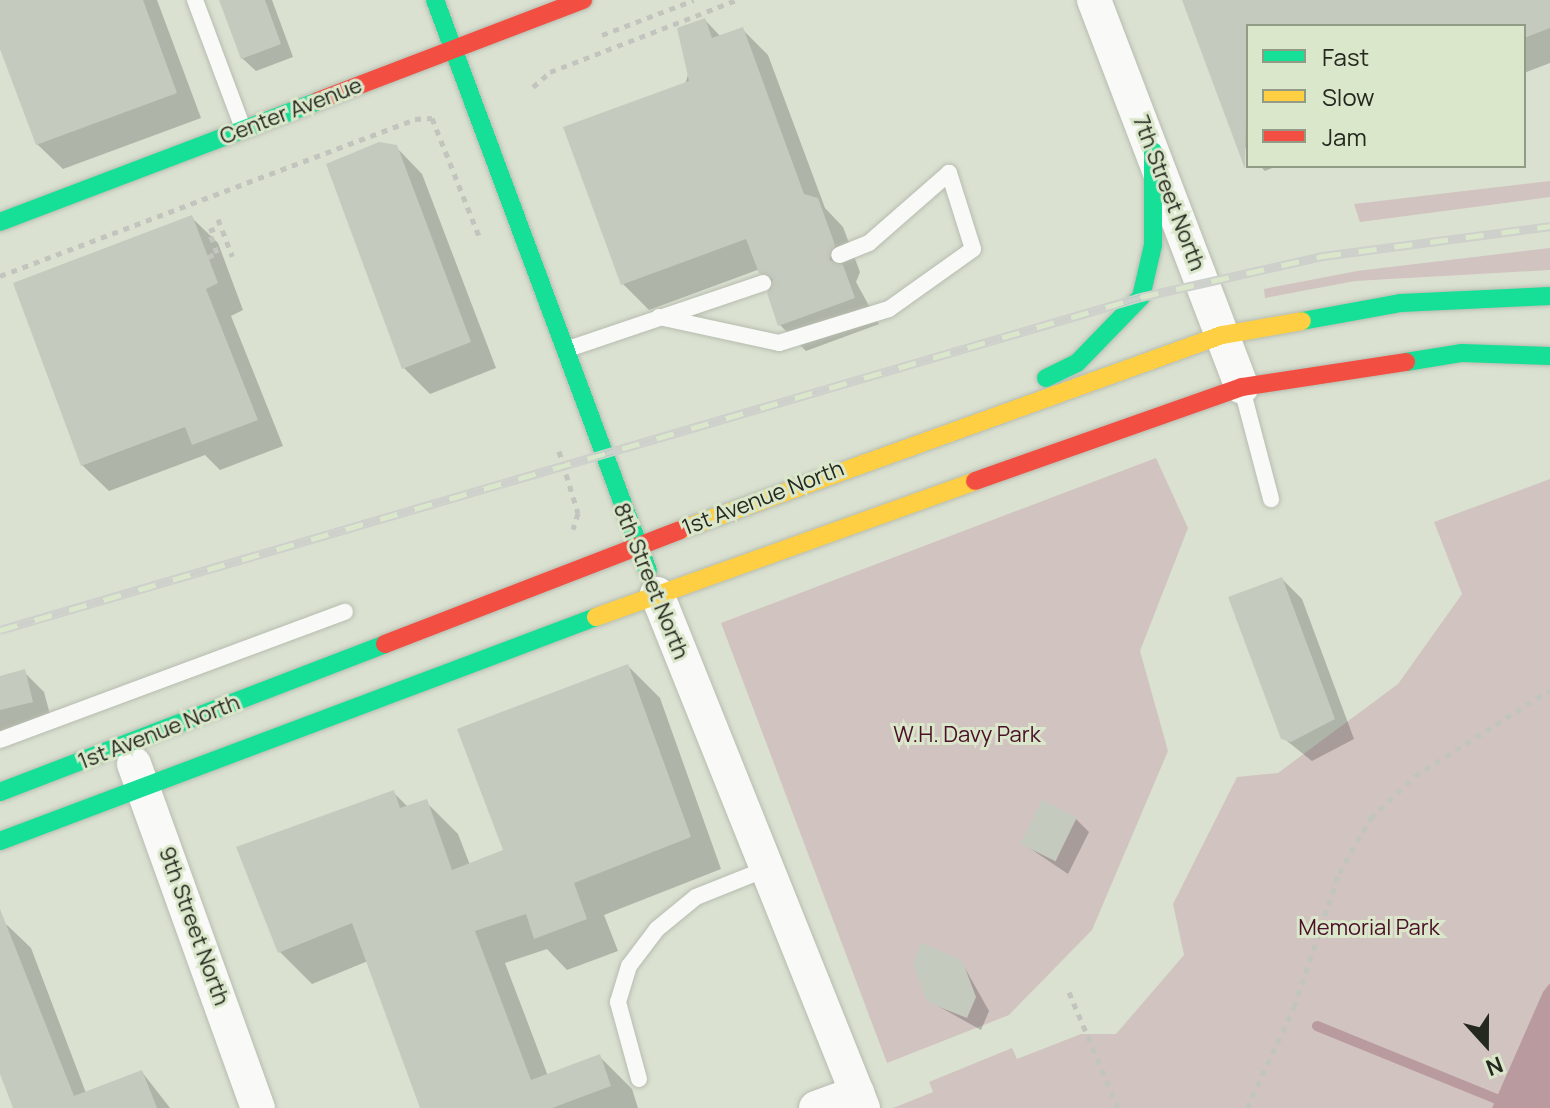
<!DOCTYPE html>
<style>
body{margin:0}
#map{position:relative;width:1550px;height:1108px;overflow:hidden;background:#dae1d1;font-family:Manrope,sans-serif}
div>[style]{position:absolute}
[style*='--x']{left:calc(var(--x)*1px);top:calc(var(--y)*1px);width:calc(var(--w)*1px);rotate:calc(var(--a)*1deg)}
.green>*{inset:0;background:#d1c3c0}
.water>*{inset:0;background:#b99a9f}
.shadow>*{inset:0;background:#0003}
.stream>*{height:10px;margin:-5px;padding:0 5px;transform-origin:5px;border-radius:5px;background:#b99a9f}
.building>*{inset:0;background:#c5cabe;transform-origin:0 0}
.path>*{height:5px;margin-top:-2.5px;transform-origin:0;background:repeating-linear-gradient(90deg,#c2c4be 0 6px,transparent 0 12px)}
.roads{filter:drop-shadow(0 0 2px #b6bcaf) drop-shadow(0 0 2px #b6bcaf)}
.lane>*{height:16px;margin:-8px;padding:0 8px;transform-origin:8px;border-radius:8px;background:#f9faf8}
.street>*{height:34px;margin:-17px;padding:0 17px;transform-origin:17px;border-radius:17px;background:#f9faf8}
.fast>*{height:18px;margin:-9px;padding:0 9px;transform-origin:9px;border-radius:9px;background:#16e098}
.slow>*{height:18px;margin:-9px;padding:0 9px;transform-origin:9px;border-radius:9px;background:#ffcf43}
.jam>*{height:18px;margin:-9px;padding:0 9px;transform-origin:9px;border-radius:9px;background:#f24e42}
.rail>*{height:9px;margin-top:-4.5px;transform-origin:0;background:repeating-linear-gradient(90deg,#dbe7cb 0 18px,#ced0cb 0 36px);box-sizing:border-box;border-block:2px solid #ced0cb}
span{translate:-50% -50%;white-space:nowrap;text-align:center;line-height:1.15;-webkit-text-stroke:6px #dbe7cb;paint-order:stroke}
.street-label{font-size:22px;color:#24281e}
.park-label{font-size:22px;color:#4b0f28}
.legend{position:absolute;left:1246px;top:24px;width:280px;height:144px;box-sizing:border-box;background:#dbe7cb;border:2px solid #929b86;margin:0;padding:10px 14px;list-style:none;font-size:24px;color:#24281e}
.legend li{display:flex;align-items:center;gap:16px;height:40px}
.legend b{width:40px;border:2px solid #929b86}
.north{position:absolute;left:1446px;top:1004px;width:80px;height:80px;-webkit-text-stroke:6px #dbe7cb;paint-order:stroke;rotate:159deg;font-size:22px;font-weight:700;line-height:32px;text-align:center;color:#24281e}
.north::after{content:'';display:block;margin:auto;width:28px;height:36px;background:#24281e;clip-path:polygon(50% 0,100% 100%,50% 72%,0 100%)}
</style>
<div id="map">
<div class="green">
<div style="clip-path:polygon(1550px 181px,1550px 197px,1360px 222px,1354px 204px)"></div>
<div style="clip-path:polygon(1550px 248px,1550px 270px,1355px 281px,1265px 298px,1264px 289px,1357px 271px)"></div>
<div style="clip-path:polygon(1156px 458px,1188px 528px,1140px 651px,1168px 751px,1092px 930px,1009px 1015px,887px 1063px,721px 623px)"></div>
<div style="clip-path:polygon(1550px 479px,1550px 983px,1492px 1108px,893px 1108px,933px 1092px,929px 1082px,1012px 1048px,1017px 1059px,1081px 1034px,1116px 1034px,1184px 955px,1173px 904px,1237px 777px,1278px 773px,1398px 684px,1462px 594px,1434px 522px)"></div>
</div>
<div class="water">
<div style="clip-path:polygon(1550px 983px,1550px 1108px,1492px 1108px,1543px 992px)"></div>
</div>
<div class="shadow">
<div style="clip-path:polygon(0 0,157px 0,201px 118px,63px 169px,37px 144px,0 39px)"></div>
<div style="clip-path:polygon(221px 0,272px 0,293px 57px,256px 71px,242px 58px)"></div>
<div style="clip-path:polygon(1184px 0,1550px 0,1550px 63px,1524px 73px,1524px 26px,1248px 26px,1248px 154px)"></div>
<div style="clip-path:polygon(705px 20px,721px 37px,742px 29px,768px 55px,825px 208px,843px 227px,860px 272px,856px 282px,879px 324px,806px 351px,780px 325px,773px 284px,760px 269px,649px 310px,623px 284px)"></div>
<div style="clip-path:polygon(396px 147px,422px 174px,496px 368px,430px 394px,404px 368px)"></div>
<div style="clip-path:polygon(1260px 166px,1277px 166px,1265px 171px)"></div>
<div style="clip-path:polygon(191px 217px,218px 243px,243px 310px,231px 316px,283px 446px,220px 470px,205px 455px,109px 491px,82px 465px)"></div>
<div style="clip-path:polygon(1282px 579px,1302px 599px,1354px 739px,1312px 761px,1282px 737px)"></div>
<div style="clip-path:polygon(628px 666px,660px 698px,721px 869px,604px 915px,618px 951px,567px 970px,547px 949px,505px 963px,548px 1076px,600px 1057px,632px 1089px,638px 1108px,423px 1108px,368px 961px,312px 984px,280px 952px,393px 792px,409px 808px,426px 802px,458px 834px,470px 865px,506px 851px)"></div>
<div style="clip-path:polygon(24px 672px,44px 692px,52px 722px,0 734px,0 680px)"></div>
<div style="clip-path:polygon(1075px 818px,1089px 832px,1068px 874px,1022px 843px)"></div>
<div style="clip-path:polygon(7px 925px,31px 948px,86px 1093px,142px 1072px,170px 1108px,15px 1108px,0 1069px,0 927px)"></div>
<div style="clip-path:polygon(961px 961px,989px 1011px,981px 1030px,929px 1001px)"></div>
</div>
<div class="stream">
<div style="--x:1317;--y:1026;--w:218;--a:22.1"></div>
</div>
<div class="building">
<div style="clip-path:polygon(0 0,143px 0,177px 93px,36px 145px,0 49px)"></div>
<div style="clip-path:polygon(219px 0,265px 0,281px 44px,241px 59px)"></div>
<div style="clip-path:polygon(1182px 0,1550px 0,1550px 28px,1524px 38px,1524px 26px,1248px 26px,1245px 169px)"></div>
<div style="clip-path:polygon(705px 18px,712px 38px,743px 27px,804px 194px,818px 198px,835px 245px,829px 260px,843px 265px,855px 298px,778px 326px,767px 293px,773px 279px,759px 273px,746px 239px,621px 285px,563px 127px,689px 81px,677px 28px)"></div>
<div style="clip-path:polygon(379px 142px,397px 145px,471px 342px,402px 369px,326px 164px)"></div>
<div style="clip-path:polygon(192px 215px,218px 283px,206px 289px,258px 420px,192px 445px,185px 427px,81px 466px,13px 283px)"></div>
<div style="clip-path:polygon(1282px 577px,1335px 719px,1291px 742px,1281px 739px,1228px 597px)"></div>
<div style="clip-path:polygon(628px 664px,691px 837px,574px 883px,587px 919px,534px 939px,526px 914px,475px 931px,531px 1080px,600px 1054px,611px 1086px,552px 1108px,420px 1108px,352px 923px,278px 953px,236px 847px,394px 790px,400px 808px,427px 799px,452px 870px,503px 850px,457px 729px)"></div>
<div style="clip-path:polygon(25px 669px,33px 702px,0 710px,0 676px)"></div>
<div style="left:1042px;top:800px;width:39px;height:49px;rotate:26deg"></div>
<div style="clip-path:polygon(0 909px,74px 1096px,142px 1070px,157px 1108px,13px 1108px,0 1074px)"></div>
<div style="clip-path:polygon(921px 943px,962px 960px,976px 997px,967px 1018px,927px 1002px,913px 964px)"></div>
</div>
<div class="path">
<div style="--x:602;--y:35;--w:98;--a:-20.8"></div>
<div style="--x:533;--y:87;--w:23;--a:-41"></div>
<div style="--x:550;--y:72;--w:200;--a:-21.1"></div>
<div style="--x:218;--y:219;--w:40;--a:69"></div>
<div style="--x:208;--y:257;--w:10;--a:-24"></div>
<div style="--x:217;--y:253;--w:23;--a:-110"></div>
<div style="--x:209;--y:231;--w:8;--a:-23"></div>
<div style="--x:0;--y:276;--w:444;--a:-20.7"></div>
<div style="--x:415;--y:119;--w:17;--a:-3"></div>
<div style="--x:432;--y:118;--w:127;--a:68.3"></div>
<div style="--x:559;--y:451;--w:65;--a:73"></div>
<div style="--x:578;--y:513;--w:17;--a:107"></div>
<div style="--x:1069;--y:992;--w:126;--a:67.1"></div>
<div style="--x:1247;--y:1108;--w:111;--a:-65"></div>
<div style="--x:1294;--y:1007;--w:141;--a:-71.4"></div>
<div style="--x:1339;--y:873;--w:64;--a:-59.8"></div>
<div style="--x:1371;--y:818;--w:61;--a:-43.7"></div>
<div style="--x:1415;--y:776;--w:160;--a:-32.5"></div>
</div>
<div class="roads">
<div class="lane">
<div style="--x:195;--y:0;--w:134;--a:69.5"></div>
<div style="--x:659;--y:317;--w:123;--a:12.2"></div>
<div style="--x:779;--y:343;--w:115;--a:-17.2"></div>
<div style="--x:889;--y:309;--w:103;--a:-35.5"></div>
<div style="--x:973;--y:249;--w:80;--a:-107.5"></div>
<div style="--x:949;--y:173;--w:106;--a:138.8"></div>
<div style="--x:869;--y:243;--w:32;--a:158"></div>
<div style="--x:568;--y:349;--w:206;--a:-18.7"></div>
<div style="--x:1242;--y:389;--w:114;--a:75.2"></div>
<div style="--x:0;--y:740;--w:368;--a:-20.4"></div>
<div style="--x:639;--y:1079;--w:80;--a:-105.3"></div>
<div style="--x:618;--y:1002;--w:38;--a:-73"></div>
<div style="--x:629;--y:966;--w:46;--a:-52.9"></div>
<div style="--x:657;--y:929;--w:50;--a:-39.4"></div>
<div style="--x:696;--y:897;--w:75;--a:-21.8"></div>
</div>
<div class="street">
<div style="--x:1094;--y:0;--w:414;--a:69.1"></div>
<div style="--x:657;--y:594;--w:554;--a:68.16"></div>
<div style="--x:134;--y:764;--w:366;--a:70.2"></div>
<div style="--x:816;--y:1108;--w:44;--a:-20.1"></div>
</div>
<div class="fast">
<div style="--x:435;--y:0;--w:609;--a:69.54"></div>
<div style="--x:0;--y:222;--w:340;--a:-20.8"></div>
<div style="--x:1302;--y:321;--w:101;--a:-10.3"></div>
<div style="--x:1401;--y:303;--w:149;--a:-2.7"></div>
<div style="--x:1406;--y:362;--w:57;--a:-9.1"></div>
<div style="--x:1462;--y:353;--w:88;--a:2"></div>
<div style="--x:1046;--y:378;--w:34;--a:-26"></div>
<div style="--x:1077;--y:363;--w:92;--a:-45.9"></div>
<div style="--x:1141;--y:297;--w:53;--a:-77"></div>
<div style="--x:1153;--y:245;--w:94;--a:-90"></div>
<div style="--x:0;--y:792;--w:412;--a:-21"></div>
<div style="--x:0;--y:841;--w:637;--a:-20.6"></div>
</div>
<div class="slow">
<div style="--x:680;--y:530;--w:576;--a:-19.79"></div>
<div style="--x:1222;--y:335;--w:81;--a:-9.9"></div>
<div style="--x:596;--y:617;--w:403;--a:-19.7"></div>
</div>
<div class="jam">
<div style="--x:318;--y:101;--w:284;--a:-20.9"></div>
<div style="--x:975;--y:481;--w:283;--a:-19.4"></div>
<div style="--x:1242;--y:387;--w:166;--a:-8.7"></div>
<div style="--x:385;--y:644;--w:316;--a:-21.1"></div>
</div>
</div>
<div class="rail">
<div style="--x:0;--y:630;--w:1189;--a:-16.27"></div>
<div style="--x:1141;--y:297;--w:187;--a:-12.7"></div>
<div style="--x:1323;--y:256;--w:229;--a:-7.5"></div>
</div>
<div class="street-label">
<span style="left:291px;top:111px;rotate:-21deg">Center Avenue</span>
<span style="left:1169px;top:193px;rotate:69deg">7th Street North</span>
<span style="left:763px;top:498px;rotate:-21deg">1st Avenue North</span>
<span style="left:651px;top:581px;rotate:68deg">8th Street North</span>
<span style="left:159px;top:732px;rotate:-21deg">1st Avenue North</span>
<span style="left:194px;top:926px;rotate:70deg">9th Street North</span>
</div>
<div class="park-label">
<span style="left:967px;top:735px">W.H. Davy Park</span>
<span style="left:1369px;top:928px">Memorial Park</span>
</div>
<ul class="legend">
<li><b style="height:10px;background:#16e098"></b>Fast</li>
<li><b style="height:10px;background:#ffcf43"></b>Slow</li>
<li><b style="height:10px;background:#f24e42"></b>Jam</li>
</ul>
<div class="north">N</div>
</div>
